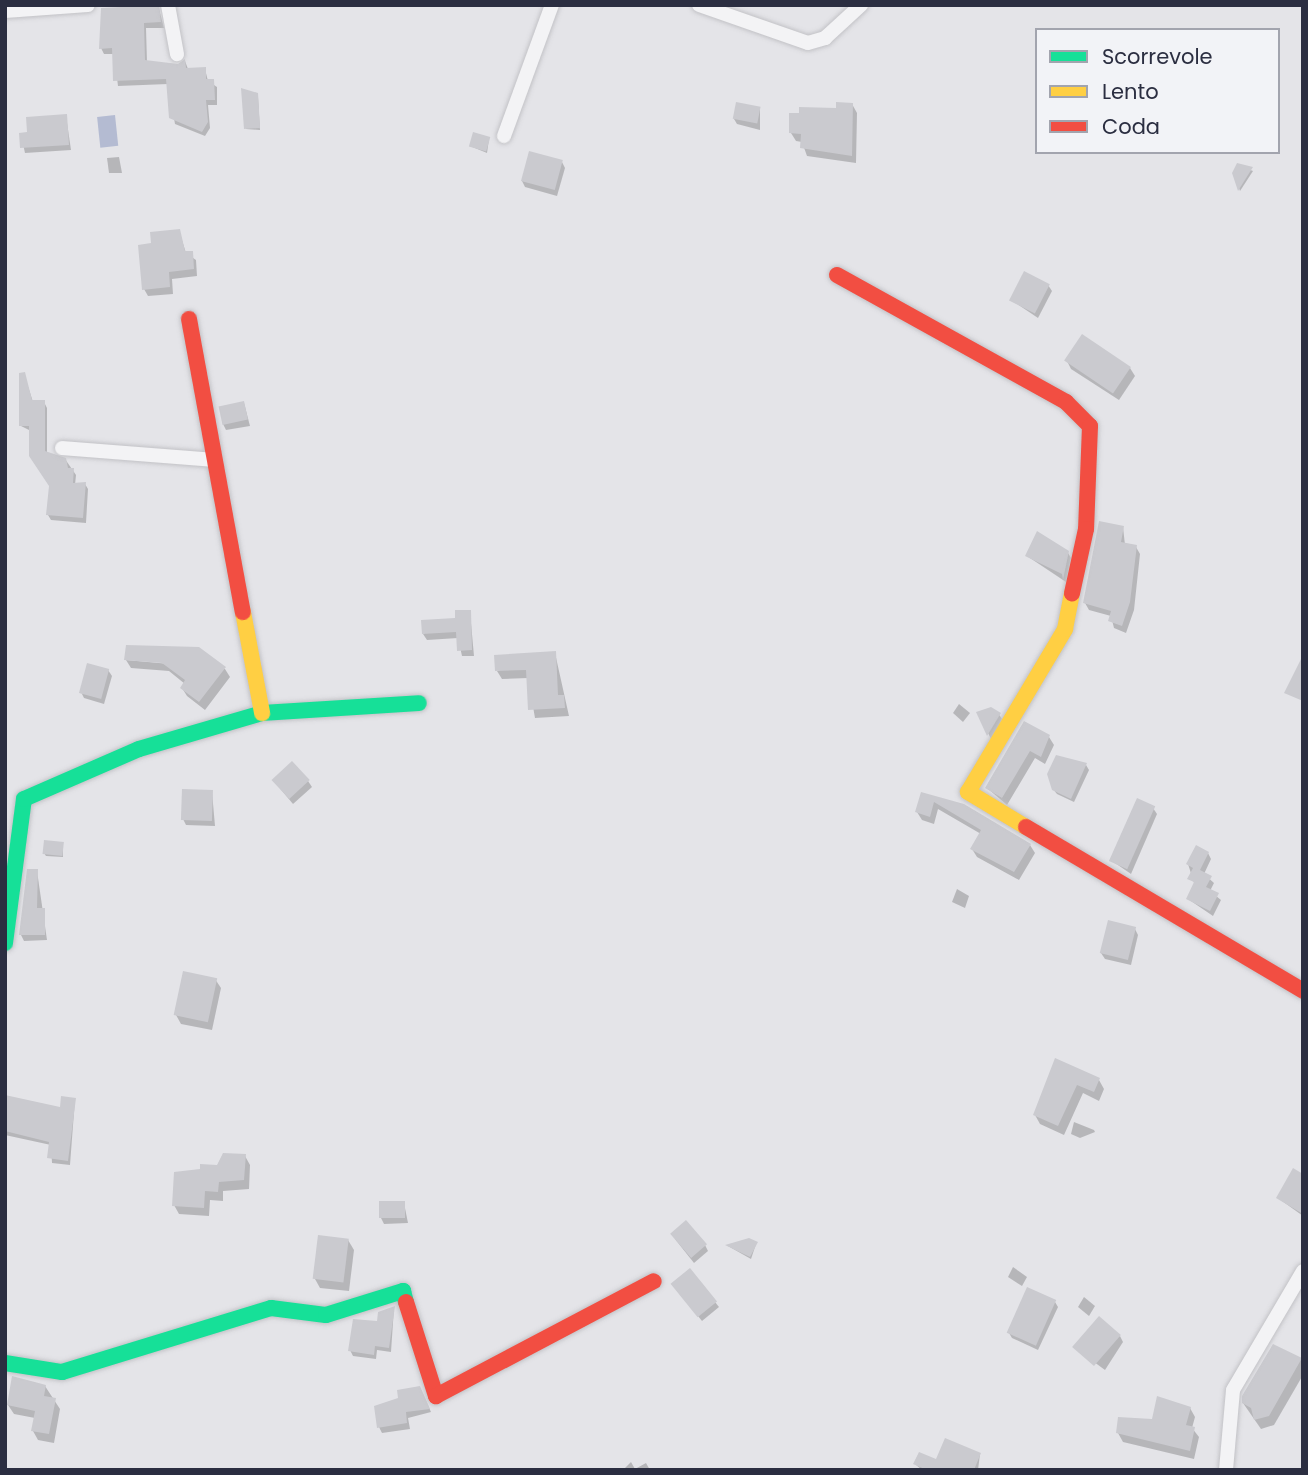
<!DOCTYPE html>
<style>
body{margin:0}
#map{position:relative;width:1308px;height:1475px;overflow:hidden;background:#e4e4e8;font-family:Poppins,sans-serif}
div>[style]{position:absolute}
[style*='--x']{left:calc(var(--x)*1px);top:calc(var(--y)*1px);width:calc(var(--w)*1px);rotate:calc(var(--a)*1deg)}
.water>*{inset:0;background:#b4bbd2;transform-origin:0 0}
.shadow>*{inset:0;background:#0003}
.building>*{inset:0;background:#cacacf;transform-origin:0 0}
.roads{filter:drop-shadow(0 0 2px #c2c2c6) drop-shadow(0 0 2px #c2c2c6)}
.street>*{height:14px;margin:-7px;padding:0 7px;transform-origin:7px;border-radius:7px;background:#f3f3f5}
.fast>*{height:16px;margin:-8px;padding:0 8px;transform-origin:8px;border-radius:8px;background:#16e098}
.slow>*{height:16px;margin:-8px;padding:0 8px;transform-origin:8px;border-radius:8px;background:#ffcf43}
.jam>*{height:16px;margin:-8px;padding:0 8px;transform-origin:8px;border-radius:8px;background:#f24e42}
span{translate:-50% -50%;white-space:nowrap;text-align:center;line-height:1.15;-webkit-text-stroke:5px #f2f3f7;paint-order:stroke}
.frame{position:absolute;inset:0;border:7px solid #2b2e41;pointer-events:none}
.legend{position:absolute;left:1035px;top:28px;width:245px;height:126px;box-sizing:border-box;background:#f2f3f7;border:2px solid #a2a4ae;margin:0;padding:9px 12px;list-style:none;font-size:21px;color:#2b2e41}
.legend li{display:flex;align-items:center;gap:14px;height:35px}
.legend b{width:35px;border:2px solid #a2a4ae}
</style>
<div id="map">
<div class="water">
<div style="left:115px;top:115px;width:31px;height:18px;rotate:84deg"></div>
</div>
<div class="shadow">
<div style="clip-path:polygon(158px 5px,164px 28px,146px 28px,147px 62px,178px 65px,185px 61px,188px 69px,205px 69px,208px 81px,217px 87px,217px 105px,208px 105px,210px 128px,205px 136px,175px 124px,168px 84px,118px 86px,114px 54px,104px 54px,101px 48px,103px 9px)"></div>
<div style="clip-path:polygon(243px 91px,258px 97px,260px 130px,246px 129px)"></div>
<div style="clip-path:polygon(852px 104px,857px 113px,856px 163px,807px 156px,802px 142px,796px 141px,791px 133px)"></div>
<div style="clip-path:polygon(760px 109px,760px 130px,737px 124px,734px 119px)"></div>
<div style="clip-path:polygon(66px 116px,71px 150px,25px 153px,21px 135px)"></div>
<div style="clip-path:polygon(489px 139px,487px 153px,470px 146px)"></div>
<div style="clip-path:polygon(119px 157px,122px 173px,109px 173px,107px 158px)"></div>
<div style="clip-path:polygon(562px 162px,565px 168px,557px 196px,525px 187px,522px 181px)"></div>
<div style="clip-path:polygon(1238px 165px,1253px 171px,1240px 191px,1234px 173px)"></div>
<div style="clip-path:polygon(179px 231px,186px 253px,196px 260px,197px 276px,172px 279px,173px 294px,148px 296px,144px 289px,153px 245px)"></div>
<div style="clip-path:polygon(1048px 285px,1052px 291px,1038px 318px,1011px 300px)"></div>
<div style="clip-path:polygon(1067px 361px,1130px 368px,1135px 376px,1119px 400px,1071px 369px)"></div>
<div style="clip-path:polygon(24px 374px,33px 402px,44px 402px,47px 408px,47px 454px,65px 459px,76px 475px,75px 485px,85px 484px,88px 489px,86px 523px,51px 520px,48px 515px,51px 487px,31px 431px,21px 426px)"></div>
<div style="clip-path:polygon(244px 403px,250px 426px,226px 430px,223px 424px)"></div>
<div style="clip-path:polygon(1123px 527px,1125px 545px,1136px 547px,1140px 554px,1134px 610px,1126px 633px,1114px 628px,1111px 616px,1089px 610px,1085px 603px)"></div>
<div style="clip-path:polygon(1068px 553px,1071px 558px,1066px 582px,1027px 556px)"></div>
<div style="clip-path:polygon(470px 612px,474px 656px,462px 656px,458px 638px,427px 640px,423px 634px)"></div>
<div style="clip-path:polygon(555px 653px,569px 716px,535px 718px,528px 678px,502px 679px,497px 671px)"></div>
<div style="clip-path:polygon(126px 660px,225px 669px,230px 677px,205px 710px,187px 696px,182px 688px,185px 684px,169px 671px,131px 668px)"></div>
<div style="clip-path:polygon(108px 670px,112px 676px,104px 704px,84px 698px,81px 692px)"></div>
<div style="clip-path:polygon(959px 704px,970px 713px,963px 722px,953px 713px)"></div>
<div style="clip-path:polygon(978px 713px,998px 713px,1002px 719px,991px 739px)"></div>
<div style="clip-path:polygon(1025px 724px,1049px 737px,1054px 745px,1045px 764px,1035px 758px,1007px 805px,987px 788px)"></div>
<div style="clip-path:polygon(1086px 765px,1089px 770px,1074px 802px,1057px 794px,1053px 789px)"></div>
<div style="clip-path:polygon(273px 780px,308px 781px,312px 787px,293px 804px)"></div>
<div style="clip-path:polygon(212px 792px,215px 826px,186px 825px,183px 819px)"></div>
<div style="clip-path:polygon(922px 794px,1030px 845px,1035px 853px,1019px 880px,977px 857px,972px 849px,981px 834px,938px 809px,934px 824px,922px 820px,917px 812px)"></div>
<div style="clip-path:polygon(1153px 808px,1157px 814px,1131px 874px,1112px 861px)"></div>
<div style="clip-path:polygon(63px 843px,63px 857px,46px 856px,44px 853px)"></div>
<div style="clip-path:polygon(1208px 853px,1211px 859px,1204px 874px,1214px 883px,1210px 891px,1221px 900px,1213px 916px,1188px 899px,1195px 886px,1188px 864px)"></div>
<div style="clip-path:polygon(37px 871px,47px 940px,24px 941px,21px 935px)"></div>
<div style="clip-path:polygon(957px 889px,969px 896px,965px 908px,952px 902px)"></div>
<div style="clip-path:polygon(1135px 929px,1138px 935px,1131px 965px,1105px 959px,1101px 953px)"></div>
<div style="clip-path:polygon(215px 979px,221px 988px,212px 1030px,181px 1024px,176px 1015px)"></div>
<div style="clip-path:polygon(1056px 1060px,1099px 1080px,1104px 1089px,1099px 1101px,1083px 1093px,1064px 1135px,1040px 1124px,1035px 1115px)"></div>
<div style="clip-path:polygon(5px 1097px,61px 1109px,75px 1099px,70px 1165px,52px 1163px,51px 1145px,5px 1135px)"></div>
<div style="clip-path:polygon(1074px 1122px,1094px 1130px,1095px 1132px,1080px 1138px,1071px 1134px)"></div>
<div style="clip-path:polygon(245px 1156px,250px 1165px,249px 1189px,223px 1191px,223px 1201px,210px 1200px,209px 1216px,179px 1214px,174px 1205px,218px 1167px)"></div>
<div style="clip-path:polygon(1303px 1176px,1303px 1216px,1278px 1198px)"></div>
<div style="clip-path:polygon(404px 1203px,408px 1223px,384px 1224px,381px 1218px)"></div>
<div style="clip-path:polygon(675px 1239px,705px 1245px,708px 1251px,694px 1263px)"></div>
<div style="clip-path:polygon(348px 1240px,354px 1250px,349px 1291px,320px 1288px,315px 1279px)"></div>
<div style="clip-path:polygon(756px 1244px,751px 1259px,728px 1246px)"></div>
<div style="clip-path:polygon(1013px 1267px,1027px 1277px,1022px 1286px,1008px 1277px)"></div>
<div style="clip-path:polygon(677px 1290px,715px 1302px,719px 1307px,702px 1321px)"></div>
<div style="clip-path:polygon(1084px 1297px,1095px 1306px,1089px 1316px,1078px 1307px)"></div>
<div style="clip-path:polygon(1055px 1302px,1058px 1307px,1038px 1350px,1012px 1338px,1009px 1333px)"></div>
<div style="clip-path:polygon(394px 1308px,391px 1352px,377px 1350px,376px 1359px,353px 1356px,350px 1350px)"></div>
<div style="clip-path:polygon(1120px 1336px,1123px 1342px,1105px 1370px,1079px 1351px)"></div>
<div style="clip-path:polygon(1301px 1359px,1303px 1375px,1274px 1425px,1261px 1429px,1243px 1403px)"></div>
<div style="clip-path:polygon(45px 1386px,60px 1409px,54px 1443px,38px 1440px,33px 1431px,35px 1418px,14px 1414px,8px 1405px)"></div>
<div style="clip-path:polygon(423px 1394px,431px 1412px,408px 1418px,410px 1429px,382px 1433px,379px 1427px)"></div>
<div style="clip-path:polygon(1190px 1408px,1195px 1417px,1192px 1428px,1199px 1437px,1194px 1459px,1123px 1442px,1118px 1433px)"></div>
<div style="clip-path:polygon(980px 1454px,978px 1470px,922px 1470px,915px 1464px)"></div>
<div style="clip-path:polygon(631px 1462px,635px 1469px,646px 1463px,650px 1470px,623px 1470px)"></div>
</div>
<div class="building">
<div style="clip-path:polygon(159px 5px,161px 22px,144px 23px,145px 60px,178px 64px,185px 59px,186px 68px,206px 67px,206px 79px,214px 79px,215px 100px,206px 100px,208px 122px,202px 132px,169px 118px,166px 79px,113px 81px,112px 48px,99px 49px,101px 8px)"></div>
<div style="clip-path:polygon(241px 88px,258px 93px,260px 128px,244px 129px)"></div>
<div style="left:736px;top:102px;width:25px;height:17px;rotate:11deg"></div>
<div style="clip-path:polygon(836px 102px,853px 103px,852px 156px,800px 148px,801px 134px,789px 133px,789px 113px,799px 113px,799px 107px,836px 108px)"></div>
<div style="clip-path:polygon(67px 114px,69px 145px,20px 148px,19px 133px,27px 132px,26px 117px)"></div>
<div style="left:473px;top:132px;width:18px;height:15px;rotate:16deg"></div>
<div style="left:529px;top:151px;width:35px;height:31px;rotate:15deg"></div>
<div style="clip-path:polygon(1237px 163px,1253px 167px,1238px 191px,1232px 173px)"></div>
<div style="clip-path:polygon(180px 229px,185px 251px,193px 251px,194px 269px,169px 272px,170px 287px,142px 290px,138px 245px,151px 243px,150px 232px)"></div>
<div style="left:1024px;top:271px;width:29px;height:33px;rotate:27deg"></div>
<div style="left:1082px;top:334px;width:59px;height:32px;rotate:34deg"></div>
<div style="clip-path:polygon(25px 372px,32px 400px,45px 400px,45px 451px,66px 458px,68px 468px,74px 468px,73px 483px,86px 482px,83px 518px,46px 515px,49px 486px,29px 456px,29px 426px,19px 426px,19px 373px)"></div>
<div style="left:244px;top:401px;width:19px;height:26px;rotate:78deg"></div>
<div style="clip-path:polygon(1099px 521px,1124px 526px,1121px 542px,1137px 545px,1130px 602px,1122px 626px,1108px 621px,1111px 611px,1083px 603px)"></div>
<div style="clip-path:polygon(1037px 531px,1069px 551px,1063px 580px,1062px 574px,1025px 556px)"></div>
<div style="clip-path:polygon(455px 610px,471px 610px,472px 650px,457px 651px,456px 632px,422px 634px,421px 620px,455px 618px)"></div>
<div style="clip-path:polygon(126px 645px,199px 647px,226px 667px,199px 702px,180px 688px,185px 680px,162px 663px,124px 660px)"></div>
<div style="clip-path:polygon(556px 651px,558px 695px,564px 695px,565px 708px,528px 710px,526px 670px,495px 671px,494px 655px)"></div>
<div style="clip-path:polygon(1303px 655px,1303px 701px,1284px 693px)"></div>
<div style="left:87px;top:663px;width:23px;height:31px;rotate:15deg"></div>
<div style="clip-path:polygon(991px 707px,1001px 713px,987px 736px,976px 712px)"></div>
<div style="clip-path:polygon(1024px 721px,1050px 735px,1041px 757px,1030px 751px,1002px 798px,985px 788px)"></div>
<div style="clip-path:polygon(1056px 755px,1087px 763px,1071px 799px,1052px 790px,1047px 774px)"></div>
<div style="left:292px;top:761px;width:26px;height:28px;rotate:47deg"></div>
<div style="left:182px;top:789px;width:31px;height:31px;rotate:2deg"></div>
<div style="clip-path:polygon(921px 792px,964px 804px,1031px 844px,1014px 872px,970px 849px,981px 830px,934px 802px,930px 817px,915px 812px)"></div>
<div style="left:1137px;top:798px;width:20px;height:69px;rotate:24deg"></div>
<div style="left:44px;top:840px;width:20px;height:14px;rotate:6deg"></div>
<div style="clip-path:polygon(1196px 845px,1209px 852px,1200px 870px,1212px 876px,1206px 887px,1219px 893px,1210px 911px,1186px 899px,1194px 882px,1187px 879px,1193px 868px,1186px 864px)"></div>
<div style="clip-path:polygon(27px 869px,38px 869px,37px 908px,45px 908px,45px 935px,19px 935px)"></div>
<div style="left:1108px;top:920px;width:29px;height:34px;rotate:14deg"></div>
<div style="left:183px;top:971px;width:35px;height:45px;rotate:12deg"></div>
<div style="clip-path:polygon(1055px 1058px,1100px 1078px,1094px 1092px,1077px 1085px,1058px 1126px,1033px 1115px)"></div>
<div style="clip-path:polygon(5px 1095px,60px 1107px,61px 1096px,76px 1098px,68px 1161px,47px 1158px,49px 1142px,5px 1131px)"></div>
<div style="clip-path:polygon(223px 1153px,246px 1154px,244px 1180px,219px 1182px,218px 1192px,205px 1191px,204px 1208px,172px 1206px,174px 1172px,200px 1169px,200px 1164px,217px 1165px)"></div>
<div style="clip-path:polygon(1293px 1168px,1303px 1174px,1303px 1214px,1276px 1198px)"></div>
<div style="left:405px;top:1201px;width:17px;height:26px;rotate:90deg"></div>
<div style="left:686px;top:1220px;width:32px;height:21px;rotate:49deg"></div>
<div style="left:318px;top:1235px;width:31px;height:44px;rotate:7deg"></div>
<div style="clip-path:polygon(749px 1238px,758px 1242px,750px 1257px,725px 1245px)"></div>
<div style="left:690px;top:1268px;width:43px;height:25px;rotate:51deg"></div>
<div style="left:1027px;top:1287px;width:32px;height:50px;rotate:24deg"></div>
<div style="clip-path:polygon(395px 1306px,389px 1348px,375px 1346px,374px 1355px,348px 1351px,353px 1319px,377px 1321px,378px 1312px)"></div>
<div style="left:1099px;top:1316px;width:29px;height:41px;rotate:41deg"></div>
<div style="clip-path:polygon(1273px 1344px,1302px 1358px,1269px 1416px,1254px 1420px,1251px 1408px,1242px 1403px,1242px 1396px)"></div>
<div style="clip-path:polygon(12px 1376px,46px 1385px,44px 1396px,56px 1398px,49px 1434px,31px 1431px,35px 1411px,7px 1405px)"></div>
<div style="clip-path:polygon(420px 1386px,430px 1409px,406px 1412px,407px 1423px,377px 1428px,374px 1406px,398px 1398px,397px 1390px)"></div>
<div style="clip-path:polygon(1157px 1396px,1191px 1407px,1186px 1425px,1195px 1427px,1190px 1451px,1116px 1433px,1118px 1417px,1152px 1419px)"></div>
<div style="clip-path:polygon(945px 1438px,981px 1453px,974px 1470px,927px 1470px,913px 1464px,919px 1452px,936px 1459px)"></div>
</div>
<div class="roads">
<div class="street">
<div style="--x:168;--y:5;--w:50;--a:79.6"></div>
<div style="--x:699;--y:5;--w:115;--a:19.2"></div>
<div style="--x:808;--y:43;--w:18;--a:-16"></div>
<div style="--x:825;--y:38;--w:49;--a:-42.5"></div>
<div style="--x:5;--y:11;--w:83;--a:-4.1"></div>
<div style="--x:504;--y:136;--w:140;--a:-69.9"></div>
<div style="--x:62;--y:448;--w:153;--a:4.5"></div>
<div style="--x:1226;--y:1470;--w:80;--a:-85"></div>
<div style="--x:1233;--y:1390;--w:138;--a:-59.5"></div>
</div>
<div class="fast">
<div style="--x:5;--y:943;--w:145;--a:-82.5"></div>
<div style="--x:24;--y:799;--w:125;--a:-23.5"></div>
<div style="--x:139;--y:749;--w:128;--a:-16.3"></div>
<div style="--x:262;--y:713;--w:157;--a:-3.6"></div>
<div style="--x:5;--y:1363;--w:58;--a:9"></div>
<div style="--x:62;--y:1372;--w:219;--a:-17"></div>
<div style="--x:271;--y:1308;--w:55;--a:7.3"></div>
<div style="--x:326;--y:1315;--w:81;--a:-17.3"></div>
<div style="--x:403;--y:1291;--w:11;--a:75"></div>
</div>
<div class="slow">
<div style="--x:243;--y:612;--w:103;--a:79.3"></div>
<div style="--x:1026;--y:827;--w:68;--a:-148.9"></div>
<div style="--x:968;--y:792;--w:190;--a:-59.2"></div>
<div style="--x:1065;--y:629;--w:37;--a:-79"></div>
</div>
<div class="jam">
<div style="--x:837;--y:275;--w:262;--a:29"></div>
<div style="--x:1066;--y:402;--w:34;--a:45"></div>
<div style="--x:1090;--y:426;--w:103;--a:92.2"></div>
<div style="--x:1086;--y:529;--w:66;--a:102.3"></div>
<div style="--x:189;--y:319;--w:298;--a:79.6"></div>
<div style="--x:1026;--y:827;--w:322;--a:30.6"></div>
<div style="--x:406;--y:1302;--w:99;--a:72.3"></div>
<div style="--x:436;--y:1396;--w:246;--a:-27.8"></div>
</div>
</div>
<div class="frame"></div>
<ul class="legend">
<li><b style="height:9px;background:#16e098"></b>Scorrevole</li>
<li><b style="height:9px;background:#ffcf43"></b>Lento</li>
<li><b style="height:9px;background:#f24e42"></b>Coda</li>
</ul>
</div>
